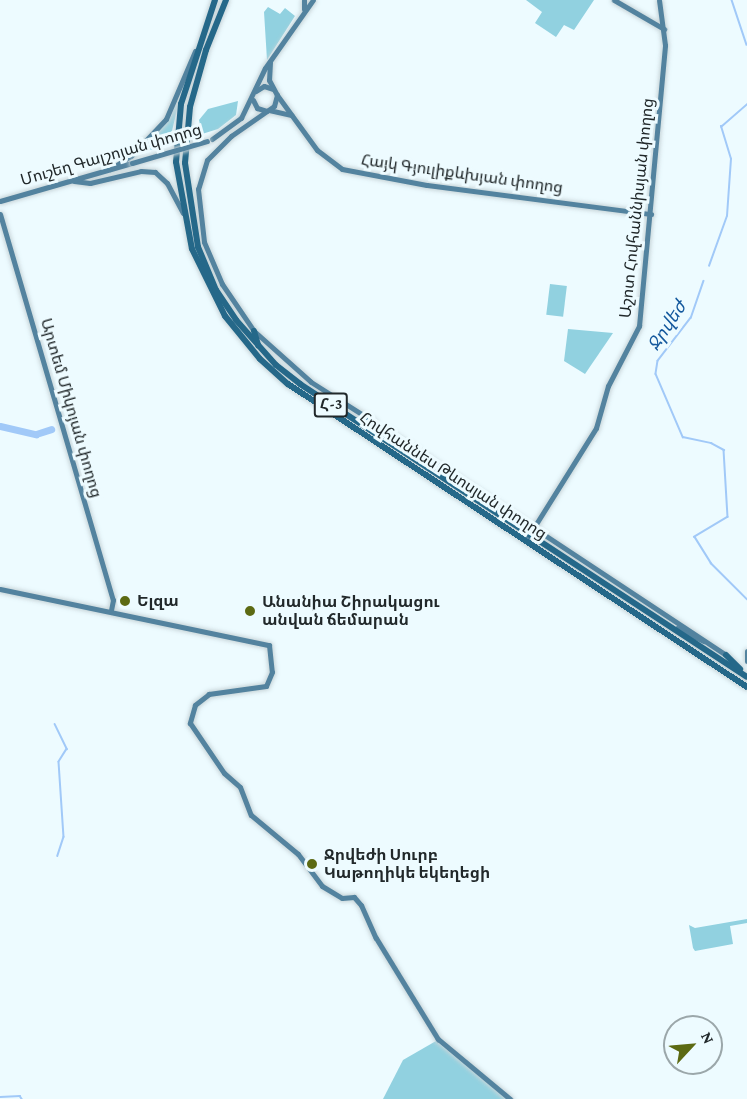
<!DOCTYPE html>
<meta charset="utf-8">
<style>
body{margin:0}
#map{position:relative;width:747px;height:1099px;overflow:hidden;background:#edfbff;font-family:"Crimson Pro","Noto Sans Armenian",serif}
div>[style]{position:absolute}
[style*='--x']{left:calc(var(--x)*1px);top:calc(var(--y)*1px);width:calc(var(--w)*1px);rotate:calc(var(--a)*1deg)}
.green>*{inset:0;background:#91d1e0;transform-origin:0 0}
.stream>*{height:1.5px;margin:-0.75px;padding:0 0.75px;transform-origin:0.75px;border-radius:0.75px;background:#a1c9f8}
.river>*{height:7px;margin:-3.5px;padding:0 3.5px;transform-origin:3.5px;border-radius:3.5px;background:#a1c9f8}
.roads{filter:drop-shadow(0 0 2px #c8d5d9) drop-shadow(0 0 2px #c8d5d9)}
.secondary>*{height:5px;margin:-2.5px;padding:0 2.5px;transform-origin:2.5px;border-radius:2.5px;background:#53839f}
.primary>*{height:6px;margin:-3px;padding:0 3px;transform-origin:3px;border-radius:3px;background:#256889}
.bridges{filter:drop-shadow(0 0 2px #c8d5d9) drop-shadow(0 0 2px #c8d5d9)}
.secondary-bridge>*{height:5px;margin:-2.5px;padding:0 2.5px;transform-origin:2.5px;border-radius:2.5px;background:#53839f}
.dots>*{width:16px;height:16px;translate:-50% -50%;box-sizing:border-box;border:3px solid #edfbff;border-radius:50%}
span{translate:-50% -50%;white-space:nowrap;text-align:center;line-height:1.15;-webkit-text-stroke:6px #edfbff;paint-order:stroke}
.shield-label span{padding:2px 4px;background:#edfbff;border:2px solid;border-radius:4px;-webkit-text-stroke-width:0}
.shield-label{font-size:15px;color:#21282a;font-weight:700}
.street-label{font-size:16px;color:#21282a}
.poi-label{font-size:16px;color:#21282a;font-weight:700}
.left{translate:0 -50%;text-align:left}
.water-label{font-size:18px;color:#13589d;font-style:italic}
.north{position:absolute;left:663px;top:1015px;width:60px;height:60px;box-sizing:border-box;background:#edfbff;border:2px solid #9ba7aa;border-radius:50%;rotate:64deg;font-size:16px;font-weight:700;line-height:24px;text-align:center;color:#21282a}
.north::after{content:'';display:block;margin:auto;width:21px;height:27px;background:#5c6a13;clip-path:polygon(50% 0,100% 100%,50% 72%,0 100%)}
</style>
<div id="map">
<div class="green">
<div style="clip-path:polygon(526px 0,594px 0,574px 30px,564px 25px,556px 37px,535px 23px,542px 12px)"></div>
<div style="clip-path:polygon(268px 7px,280px 14px,285px 8px,295px 16px,267px 60px,264px 12px)"></div>
<div style="clip-path:polygon(186px 71px,169px 144px,135px 155px,171px 116px)"></div>
<div style="clip-path:polygon(238px 101px,236px 115px,218px 129px,202px 134px,199px 120px,208px 109px)"></div>
<div style="left:550px;top:284px;width:17px;height:31px;rotate:7deg"></div>
<div style="clip-path:polygon(568px 329px,613px 333px,585px 374px,564px 361px)"></div>
<div style="clip-path:polygon(384px 432px,509px 515px,508px 517px,382px 435px)"></div>
<div style="clip-path:polygon(747px 919px,747px 923px,730px 926px,733px 944px,695px 951px,693px 948px,689px 925px,695px 928px)"></div>
<div style="clip-path:polygon(436px 1041px,507px 1099px,383px 1099px,403px 1060px)"></div>
</div>
<div class="stream">
<div style="--x:732;--y:0;--w:47;--a:71.6"></div>
<div style="--x:709;--y:266;--w:53;--a:-70.2"></div>
<div style="--x:727;--y:216;--w:57;--a:-86"></div>
<div style="--x:731;--y:159;--w:34;--a:-107"></div>
<div style="--x:721;--y:127;--w:35;--a:-41"></div>
<div style="--x:704;--y:281;--w:39;--a:109"></div>
<div style="--x:691;--y:318;--w:54;--a:127.5"></div>
<div style="--x:658;--y:361;--w:13;--a:99"></div>
<div style="--x:656;--y:374;--w:69;--a:66.8"></div>
<div style="--x:683;--y:437;--w:29;--a:12"></div>
<div style="--x:711;--y:443;--w:15;--a:28"></div>
<div style="--x:724;--y:450;--w:67;--a:86.6"></div>
<div style="--x:728;--y:517;--w:39;--a:149"></div>
<div style="--x:695;--y:537;--w:31;--a:58"></div>
<div style="--x:711;--y:563;--w:51;--a:45"></div>
<div style="--x:55;--y:724;--w:28;--a:64"></div>
<div style="--x:67;--y:749;--w:15;--a:122"></div>
<div style="--x:59;--y:762;--w:75;--a:86.2"></div>
<div style="--x:64;--y:837;--w:20;--a:108"></div>
<div style="--x:0;--y:1097;--w:20;--a:-3"></div>
<div style="--x:20;--y:1096;--w:4;--a:56"></div>
</div>
<div class="river">
<div style="--x:0;--y:426;--w:37;--a:13"></div>
<div style="--x:36;--y:434;--w:16;--a:-18"></div>
</div>
<div class="roads">
<div class="secondary">
<div style="--x:614;--y:0;--w:58;--a:30.1"></div>
<div style="--x:304;--y:9;--w:9;--a:-90"></div>
<div style="--x:270;--y:62;--w:18;--a:93"></div>
<div style="--x:269;--y:80;--w:17;--a:62"></div>
<div style="--x:277;--y:95;--w:68;--a:54"></div>
<div style="--x:317;--y:150;--w:31;--a:37"></div>
<div style="--x:342;--y:169;--w:86;--a:10.7"></div>
<div style="--x:427;--y:185;--w:226;--a:7.4"></div>
<div style="--x:256;--y:91;--w:9;--a:-32"></div>
<div style="--x:264;--y:86;--w:9;--a:18"></div>
<div style="--x:277;--y:95;--w:11;--a:105"></div>
<div style="--x:274;--y:106;--w:52;--a:145.1"></div>
<div style="--x:231;--y:136;--w:34;--a:135"></div>
<div style="--x:207;--y:160;--w:30;--a:107"></div>
<div style="--x:198;--y:189;--w:53;--a:83.5"></div>
<div style="--x:204;--y:242;--w:46;--a:66.8"></div>
<div style="--x:222;--y:284;--w:57;--a:55.8"></div>
<div style="--x:254;--y:331;--w:76;--a:41.8"></div>
<div style="--x:311;--y:382;--w:75;--a:32.4"></div>
<div style="--x:374;--y:422;--w:8;--a:120"></div>
<div style="--x:253;--y:100;--w:9;--a:63"></div>
<div style="--x:257;--y:108;--w:10;--a:17"></div>
<div style="--x:269;--y:110;--w:23;--a:13"></div>
<div style="--x:212;--y:139;--w:36;--a:-36"></div>
<div style="--x:241;--y:118;--w:55;--a:-64.4"></div>
<div style="--x:265;--y:68;--w:83;--a:-54.8"></div>
<div style="--x:110;--y:169;--w:25;--a:-32"></div>
<div style="--x:131;--y:156;--w:51;--a:-46.6"></div>
<div style="--x:166;--y:119;--w:74;--a:-66.9"></div>
<div style="--x:74;--y:181;--w:16;--a:7"></div>
<div style="--x:90;--y:183;--w:52;--a:-13.2"></div>
<div style="--x:141;--y:171;--w:14;--a:4"></div>
<div style="--x:155;--y:172;--w:16;--a:43"></div>
<div style="--x:167;--y:183;--w:34;--a:62"></div>
<div style="--x:0;--y:201;--w:137;--a:-16.1"></div>
<div style="--x:0;--y:214;--w:402;--a:73.7"></div>
<div style="--x:113;--y:600;--w:10;--a:101"></div>
<div style="--x:378;--y:435;--w:9;--a:-32"></div>
<div style="--x:386;--y:430;--w:408;--a:33.5"></div>
<div style="--x:526;--y:540;--w:132;--a:-58"></div>
<div style="--x:596;--y:428;--w:44;--a:-74.1"></div>
<div style="--x:608;--y:386;--w:68;--a:-62.7"></div>
<div style="--x:639;--y:326;--w:282;--a:-84.7"></div>
<div style="--x:665;--y:45;--w:45;--a:-97.6"></div>
<div style="--x:0;--y:589;--w:275;--a:11.8"></div>
<div style="--x:269;--y:645;--w:27;--a:84"></div>
<div style="--x:272;--y:672;--w:15;--a:113"></div>
<div style="--x:266;--y:686;--w:58;--a:172"></div>
<div style="--x:209;--y:694;--w:18;--a:142"></div>
<div style="--x:195;--y:705;--w:19;--a:106"></div>
<div style="--x:190;--y:723;--w:60;--a:55.8"></div>
<div style="--x:224;--y:773;--w:21;--a:41"></div>
<div style="--x:240;--y:787;--w:30;--a:69"></div>
<div style="--x:251;--y:815;--w:61;--a:39.7"></div>
<div style="--x:298;--y:854;--w:40;--a:53"></div>
<div style="--x:322;--y:886;--w:23;--a:31"></div>
<div style="--x:342;--y:898;--w:12;--a:-5"></div>
<div style="--x:354;--y:897;--w:11;--a:49"></div>
<div style="--x:361;--y:905;--w:36;--a:66"></div>
<div style="--x:376;--y:938;--w:119;--a:58.5"></div>
<div style="--x:438;--y:1039;--w:94;--a:39.8"></div>
<div style="--x:677;--y:628;--w:30;--a:26"></div>
<div style="--x:747;--y:651;--w:10;--a:90"></div>
</div>
<div class="primary">
<div style="--x:215;--y:0;--w:109;--a:108.1"></div>
<div style="--x:181;--y:104;--w:58;--a:94.9"></div>
<div style="--x:176;--y:162;--w:88;--a:79.6"></div>
<div style="--x:192;--y:249;--w:75;--a:63.8"></div>
<div style="--x:225;--y:316;--w:55;--a:50.9"></div>
<div style="--x:260;--y:359;--w:38;--a:42"></div>
<div style="--x:288;--y:384;--w:550;--a:33.43"></div>
<div style="--x:226;--y:0;--w:54;--a:111.8"></div>
<div style="--x:206;--y:50;--w:59;--a:105.7"></div>
<div style="--x:190;--y:107;--w:56;--a:95.1"></div>
<div style="--x:185;--y:163;--w:85;--a:81.2"></div>
<div style="--x:198;--y:247;--w:47;--a:67.3"></div>
<div style="--x:216;--y:290;--w:36;--a:56"></div>
<div style="--x:236;--y:320;--w:60;--a:48.4"></div>
<div style="--x:276;--y:365;--w:31;--a:38"></div>
<div style="--x:300;--y:384;--w:534;--a:33.24"></div>
<div style="--x:254;--y:331;--w:15;--a:74"></div>
<div style="--x:726;--y:655;--w:20;--a:45"></div>
</div>
</div>
<div class="bridges">
<div class="secondary-bridge">
<div style="--x:132;--y:163;--w:78;--a:-16.3"></div>
</div>
</div>
<div class="dots">
<div style="left:125px;top:601px;background:#5c6a13"></div>
<div style="left:250px;top:611px;background:#5c6a13"></div>
<div style="left:312px;top:864px;background:#5c6a13"></div>
</div>
<div class="shield-label">
<span style="left:331px;top:405px">Հ-3</span>
</div>
<div class="street-label">
<span style="left:111px;top:155px;rotate:-16deg">Մուշեղ Գալշոյան փողոց</span>
<span style="left:462px;top:174px;rotate:8deg">Հայկ Գյուլիքևխյան փողոց</span>
<span style="left:637px;top:208px;rotate:-84deg">Աշոտ Հովհաննիսյան փողոց</span>
<span style="left:71px;top:408px;rotate:74deg">Արտեմ Միկոյան փողոց</span>
<span style="left:453px;top:476px;rotate:33deg">Հովհաննես Թևոսյան փողոց</span>
</div>
<div class="poi-label">
<span class="left" style="left:137px;top:601px">Ելզա</span>
<span class="left" style="left:262px;top:611px">Անանիա Շիրակացու<br>անվան ճեմարան</span>
<span class="left" style="left:324px;top:864px">Ջրվեժի Սուրբ<br>Կաթողիկե եկեղեցի</span>
</div>
<div class="water-label">
<span style="left:667px;top:326px;rotate:-57deg">Ջրվեժ</span>
</div>
<div class="north">N</div>
</div>
